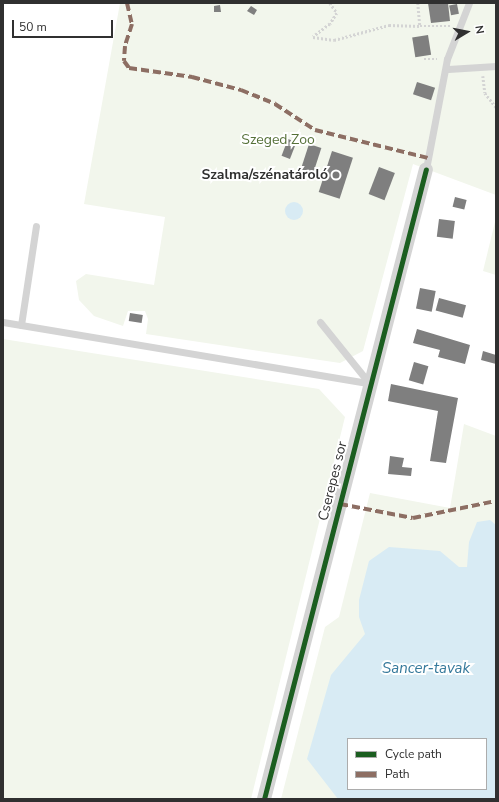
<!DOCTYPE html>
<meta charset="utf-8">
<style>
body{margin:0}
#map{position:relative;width:499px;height:802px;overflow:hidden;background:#fff;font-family:"Nunito Sans",sans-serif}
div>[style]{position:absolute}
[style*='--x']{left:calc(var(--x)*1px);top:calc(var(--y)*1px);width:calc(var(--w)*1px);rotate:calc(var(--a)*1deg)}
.green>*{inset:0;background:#f2f6ec}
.water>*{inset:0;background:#d8ebf4}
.round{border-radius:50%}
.building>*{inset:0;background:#7f7f7f;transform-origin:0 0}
.path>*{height:2.5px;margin-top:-1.25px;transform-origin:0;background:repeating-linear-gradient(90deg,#d4d4d4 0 2px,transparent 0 4px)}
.service>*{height:7px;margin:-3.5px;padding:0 3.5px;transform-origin:3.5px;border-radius:3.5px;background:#d4d4d4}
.minor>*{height:14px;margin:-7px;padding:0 7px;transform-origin:7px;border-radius:7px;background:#d4d4d4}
.quiet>*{height:4px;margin-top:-2px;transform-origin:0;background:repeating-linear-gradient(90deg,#8d6e63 0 8px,transparent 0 12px)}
.cycleway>*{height:5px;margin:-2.5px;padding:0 2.5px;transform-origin:2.5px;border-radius:2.5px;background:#1b5e20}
.dots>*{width:11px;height:11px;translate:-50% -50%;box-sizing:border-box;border:2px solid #fff;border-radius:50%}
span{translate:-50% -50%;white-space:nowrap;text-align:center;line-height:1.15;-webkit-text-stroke:4px #fff;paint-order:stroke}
.park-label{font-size:14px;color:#567139}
.poi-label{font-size:14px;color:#303030;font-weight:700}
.right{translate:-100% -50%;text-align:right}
.street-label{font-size:14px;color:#303030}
.water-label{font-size:15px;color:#35799b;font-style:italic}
.frame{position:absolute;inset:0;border:4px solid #303030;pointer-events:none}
.legend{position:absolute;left:347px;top:738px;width:140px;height:52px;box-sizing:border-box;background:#fff;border:1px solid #acacac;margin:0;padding:5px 7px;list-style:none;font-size:12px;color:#303030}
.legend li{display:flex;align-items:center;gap:8px;height:20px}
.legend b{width:20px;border:1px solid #acacac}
.north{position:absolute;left:447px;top:12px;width:40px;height:40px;-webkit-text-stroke:3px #fff;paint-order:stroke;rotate:80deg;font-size:11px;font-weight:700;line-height:16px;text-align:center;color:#303030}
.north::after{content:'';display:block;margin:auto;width:14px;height:18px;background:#303030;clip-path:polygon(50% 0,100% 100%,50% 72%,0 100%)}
.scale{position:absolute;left:12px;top:20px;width:101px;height:18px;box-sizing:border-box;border:2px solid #303030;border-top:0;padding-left:5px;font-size:12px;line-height:14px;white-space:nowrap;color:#303030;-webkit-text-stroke:3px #fff;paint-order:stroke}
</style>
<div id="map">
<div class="green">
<div style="clip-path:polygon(120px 3px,496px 3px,496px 195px,413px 164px,363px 351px,340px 363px,146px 334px,148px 319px,145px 311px,128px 311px,123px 326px,94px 316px,79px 300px,76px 281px,86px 274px,154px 285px,165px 217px,84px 204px)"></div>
<div style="clip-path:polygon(496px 218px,496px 275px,483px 271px)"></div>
<div style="clip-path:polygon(3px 339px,319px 389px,345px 417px,251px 799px,3px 799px)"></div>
<div style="clip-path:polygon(evenodd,464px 424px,496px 436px,496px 799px,281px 799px,325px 627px,339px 617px,370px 493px,450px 508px,464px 424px,348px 739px,486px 739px,486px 789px,348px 789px,348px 739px)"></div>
</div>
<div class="water">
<div class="round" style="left:285px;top:202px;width:18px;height:18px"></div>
<div style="clip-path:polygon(evenodd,490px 520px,496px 525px,496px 799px,338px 799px,307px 759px,331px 675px,365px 634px,359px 617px,359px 600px,369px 561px,389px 547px,440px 551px,459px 567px,467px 567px,469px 542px,477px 522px,490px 520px,348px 739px,486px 739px,486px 789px,348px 789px,348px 739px)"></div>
</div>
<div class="building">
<div style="clip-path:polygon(428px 3px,448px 3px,450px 21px,431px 23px)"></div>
<div style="left:457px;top:4px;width:10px;height:8px;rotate:79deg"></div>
<div style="clip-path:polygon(220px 5px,221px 12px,214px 12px,214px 6px)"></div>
<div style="clip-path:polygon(251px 6px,257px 10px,254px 15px,247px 11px)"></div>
<div style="left:428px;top:35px;width:20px;height:16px;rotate:81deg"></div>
<div style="left:417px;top:82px;width:19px;height:13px;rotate:18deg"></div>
<div style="left:288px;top:139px;width:9px;height:18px;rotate:21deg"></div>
<div style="left:309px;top:144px;width:13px;height:27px;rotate:18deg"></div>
<div style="left:332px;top:151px;width:22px;height:43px;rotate:18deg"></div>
<div style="left:379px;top:167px;width:17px;height:29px;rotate:21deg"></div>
<div style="left:455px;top:197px;width:12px;height:10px;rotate:14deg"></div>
<div style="left:439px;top:219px;width:16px;height:18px;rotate:7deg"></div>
<div style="left:420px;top:288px;width:16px;height:21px;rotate:11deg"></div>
<div style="left:439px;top:298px;width:28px;height:13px;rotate:15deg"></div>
<div style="left:130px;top:313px;width:13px;height:8px;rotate:9deg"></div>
<div style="clip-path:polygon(417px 329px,470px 345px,465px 364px,438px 357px,440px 350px,413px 343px)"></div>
<div style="clip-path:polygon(483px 351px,496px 355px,496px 364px,481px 360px)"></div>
<div style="left:414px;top:362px;width:15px;height:19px;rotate:16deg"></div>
<div style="clip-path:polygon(391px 384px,458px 398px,446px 463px,430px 461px,438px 411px,388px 401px)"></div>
<div style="clip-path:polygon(390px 456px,404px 458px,402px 467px,412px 468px,411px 476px,388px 474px)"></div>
</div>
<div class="path">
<div style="--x:330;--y:3;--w:12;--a:55"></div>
<div style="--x:337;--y:13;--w:13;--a:122"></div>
<div style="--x:330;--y:24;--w:21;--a:143"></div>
<div style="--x:313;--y:37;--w:21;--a:8"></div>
<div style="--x:334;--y:40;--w:57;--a:-15.3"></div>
<div style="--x:389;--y:25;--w:31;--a:2"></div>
<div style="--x:418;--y:3;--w:23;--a:85"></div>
<div style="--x:420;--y:26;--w:30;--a:0"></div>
<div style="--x:424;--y:59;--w:13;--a:0"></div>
<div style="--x:483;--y:76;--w:17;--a:83"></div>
<div style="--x:485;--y:93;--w:18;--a:52"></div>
</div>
<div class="service">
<div style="--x:448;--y:69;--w:48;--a:-3.6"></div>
<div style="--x:426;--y:169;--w:112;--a:-79.2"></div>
<div style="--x:447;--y:59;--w:60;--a:-68.6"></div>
<div style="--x:3;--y:322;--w:371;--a:9.5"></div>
<div style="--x:320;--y:322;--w:78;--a:51.2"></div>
<div style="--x:21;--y:325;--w:100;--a:-81.4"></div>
</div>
<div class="minor">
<div style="--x:264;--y:799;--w:650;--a:-75.58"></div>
</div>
<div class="quiet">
<div style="--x:127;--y:3;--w:22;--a:77"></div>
<div style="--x:132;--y:24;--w:23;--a:108"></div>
<div style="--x:125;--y:46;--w:15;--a:94"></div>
<div style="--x:124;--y:61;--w:9;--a:54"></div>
<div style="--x:129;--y:68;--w:64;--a:8.1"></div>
<div style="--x:192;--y:77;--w:51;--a:14.9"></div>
<div style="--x:241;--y:90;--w:37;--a:22"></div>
<div style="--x:275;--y:104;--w:48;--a:33"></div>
<div style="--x:315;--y:130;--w:116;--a:13.9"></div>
<div style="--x:340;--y:504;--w:74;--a:10.9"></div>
<div style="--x:413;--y:518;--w:85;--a:-11.6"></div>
</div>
<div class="cycleway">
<div style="--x:264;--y:799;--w:650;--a:-75.58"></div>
</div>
<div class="dots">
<div style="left:336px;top:175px;background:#787878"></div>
</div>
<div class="park-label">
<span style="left:278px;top:140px">Szeged Zoo</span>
</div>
<div class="poi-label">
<span class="right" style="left:328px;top:175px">Szalma/szénatároló</span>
</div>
<div class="street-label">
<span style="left:333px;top:481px;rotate:-76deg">Cserepes sor</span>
</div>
<div class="water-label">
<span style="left:426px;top:669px">Sancer-tavak</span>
</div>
<div class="frame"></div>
<ul class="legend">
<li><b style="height:5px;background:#1b5e20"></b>Cycle path</li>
<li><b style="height:5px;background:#8d6e63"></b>Path</li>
</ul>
<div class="north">N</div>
<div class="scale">50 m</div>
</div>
